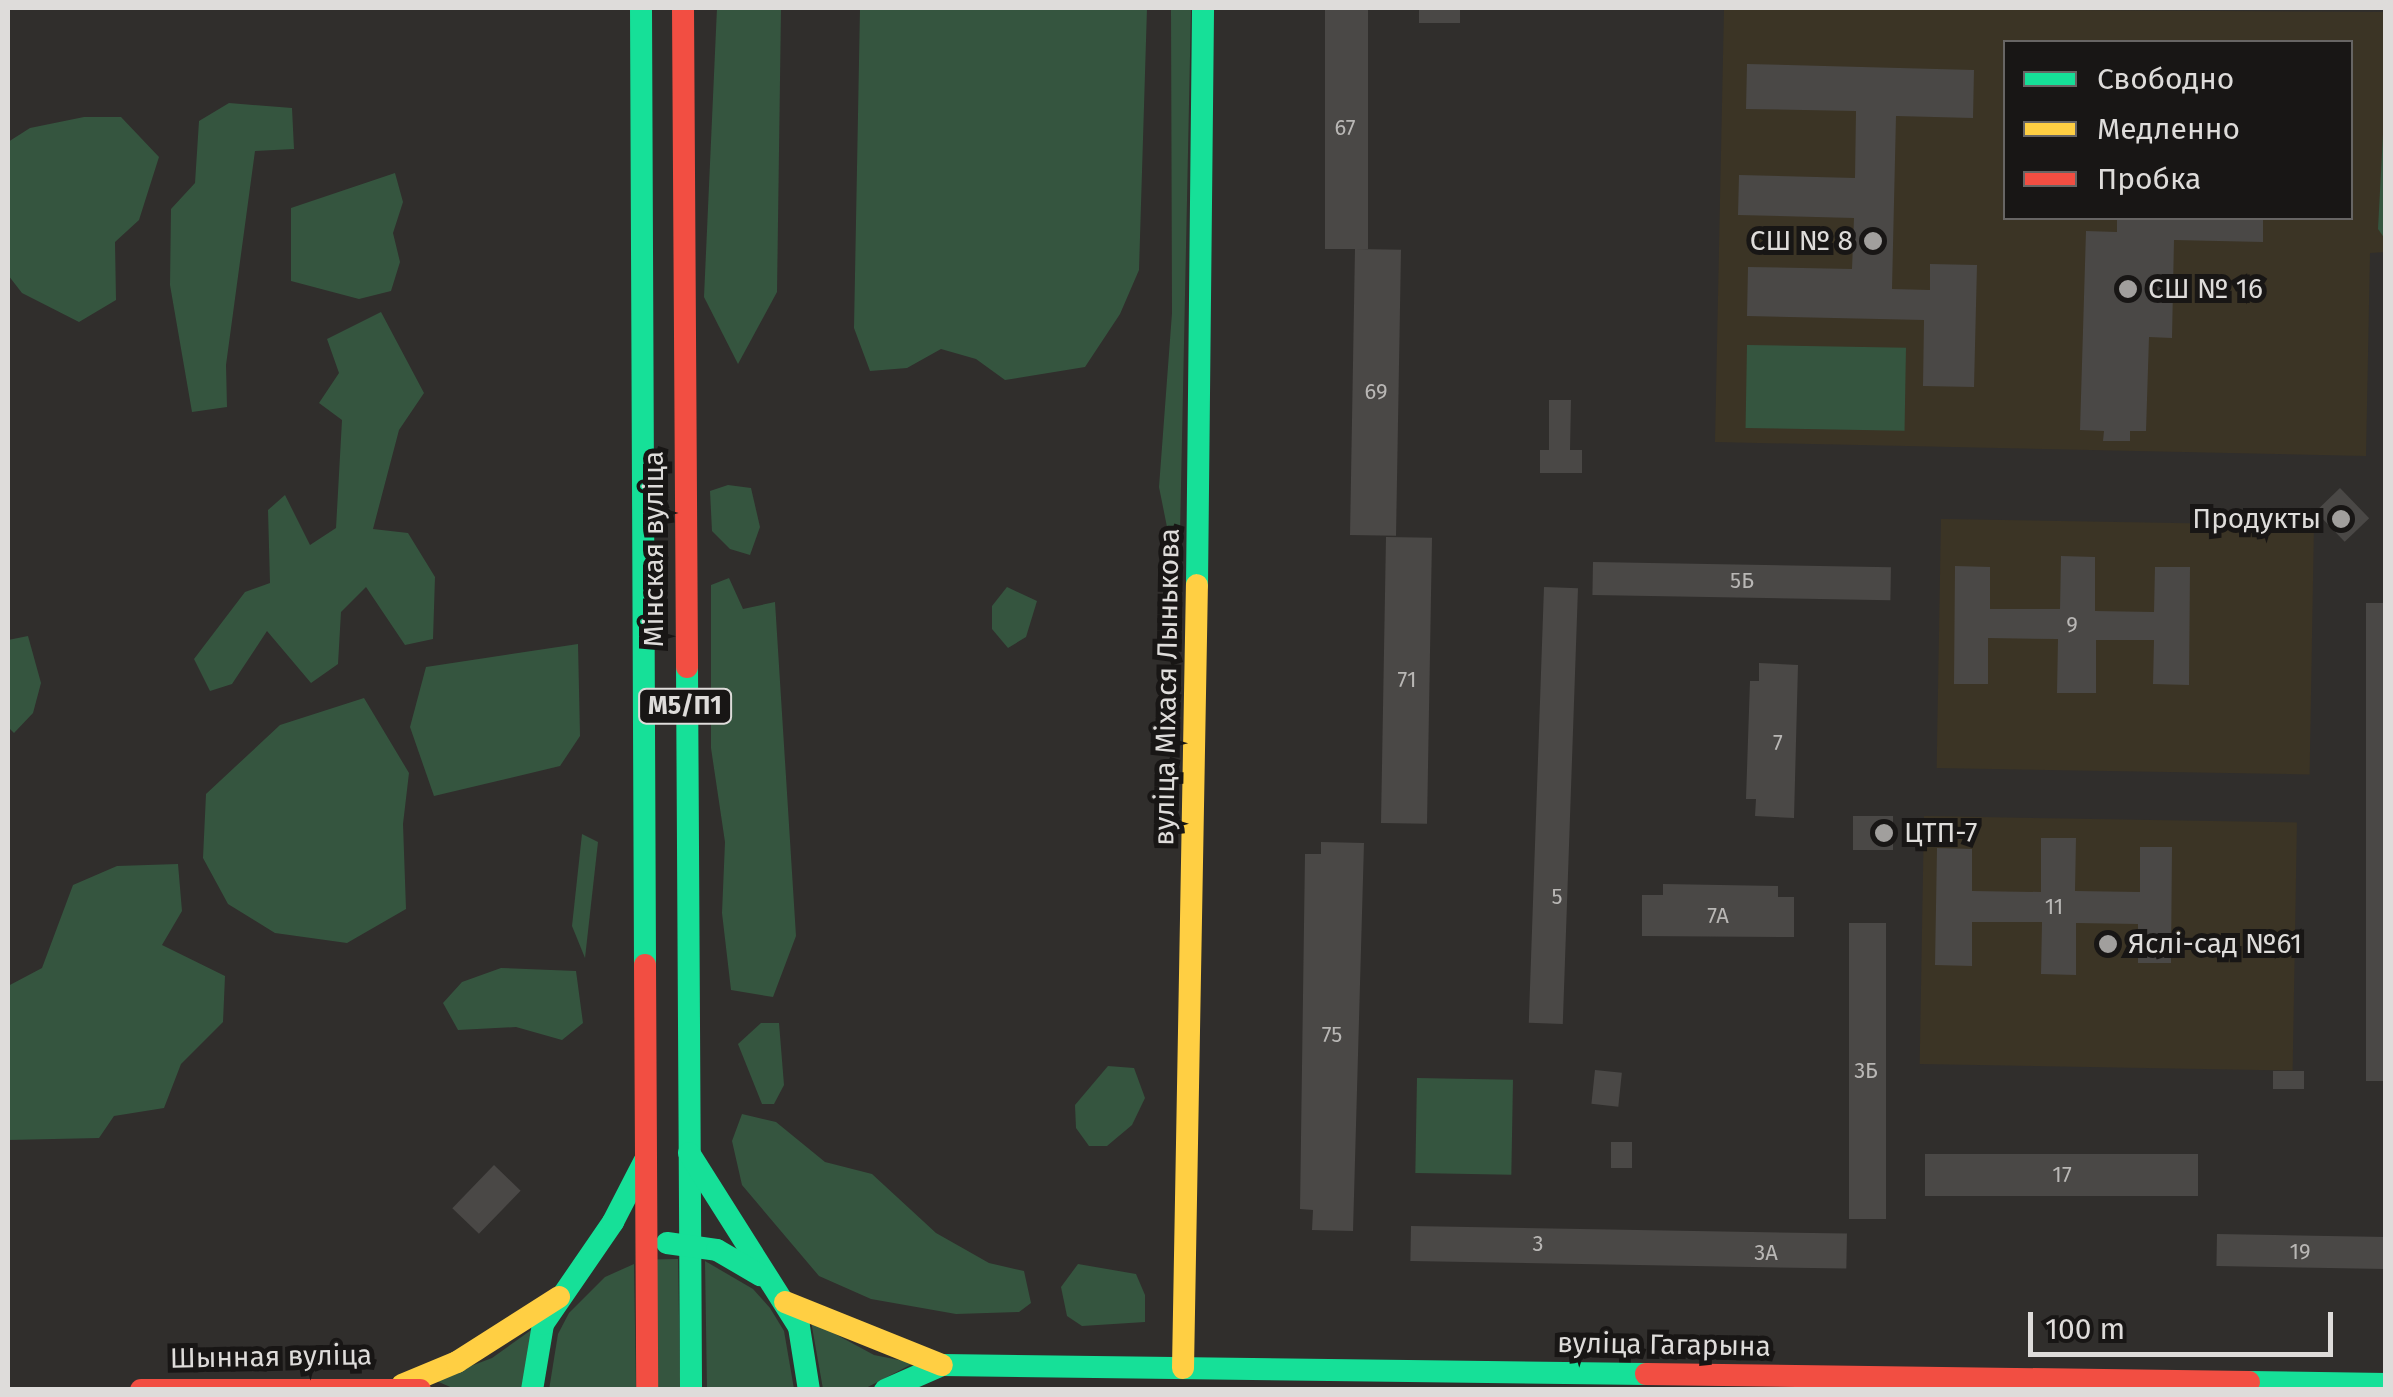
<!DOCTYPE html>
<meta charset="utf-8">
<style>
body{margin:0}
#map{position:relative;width:2393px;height:1397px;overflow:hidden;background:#302e2c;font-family:"Fira Sans",sans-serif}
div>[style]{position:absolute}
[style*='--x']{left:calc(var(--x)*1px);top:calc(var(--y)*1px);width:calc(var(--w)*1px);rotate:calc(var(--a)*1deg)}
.education>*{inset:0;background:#3b3425;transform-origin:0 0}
.green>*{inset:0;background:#35553f;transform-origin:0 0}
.building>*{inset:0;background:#4a4846;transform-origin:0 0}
.fast>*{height:22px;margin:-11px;padding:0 11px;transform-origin:11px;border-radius:11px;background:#16e098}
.slow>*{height:22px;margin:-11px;padding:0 11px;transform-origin:11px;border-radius:11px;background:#ffcf43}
.jam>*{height:22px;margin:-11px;padding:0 11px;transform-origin:11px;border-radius:11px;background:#f24e42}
.dots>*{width:28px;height:28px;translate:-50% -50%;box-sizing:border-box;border:5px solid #181615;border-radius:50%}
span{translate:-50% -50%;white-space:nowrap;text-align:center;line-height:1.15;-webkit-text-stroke:10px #181615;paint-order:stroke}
.number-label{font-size:22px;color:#b9b7b5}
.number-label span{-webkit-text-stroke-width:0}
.shield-label span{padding:2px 8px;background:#181615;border:2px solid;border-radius:8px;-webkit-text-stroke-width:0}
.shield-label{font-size:25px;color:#dedcda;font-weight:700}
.poi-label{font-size:28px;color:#dedcda}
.right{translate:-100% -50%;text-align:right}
.left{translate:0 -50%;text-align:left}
.street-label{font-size:28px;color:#dedcda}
.frame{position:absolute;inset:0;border:10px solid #dedcda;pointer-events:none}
.legend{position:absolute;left:2003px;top:40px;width:350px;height:180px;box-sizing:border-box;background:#181615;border:2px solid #676564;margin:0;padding:12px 18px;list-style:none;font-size:30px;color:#dedcda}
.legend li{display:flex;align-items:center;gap:20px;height:50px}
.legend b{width:50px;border:2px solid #676564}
.scale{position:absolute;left:2028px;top:1312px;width:305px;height:45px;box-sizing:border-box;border:5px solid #dedcda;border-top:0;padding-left:12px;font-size:30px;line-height:35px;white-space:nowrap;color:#dedcda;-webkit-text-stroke:8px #181615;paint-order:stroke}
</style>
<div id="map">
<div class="education">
<div style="clip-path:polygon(evenodd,1724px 8px,2385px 12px,2386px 252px,2370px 253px,2366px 456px,1715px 442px,1724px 8px,2006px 42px,2350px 42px,2350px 218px,2006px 218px,2006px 42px)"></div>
<div style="left:1941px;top:519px;width:373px;height:249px;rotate:1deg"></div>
<div style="left:1924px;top:816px;width:373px;height:248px;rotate:1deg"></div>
</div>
<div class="green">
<div style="clip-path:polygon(717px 8px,781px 8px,777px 292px,738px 364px,704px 297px)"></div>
<div style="clip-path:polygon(860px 8px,1147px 8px,1139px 270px,1120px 314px,1085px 367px,1005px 380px,976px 359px,941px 349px,907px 368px,870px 371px,854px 328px)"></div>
<div style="clip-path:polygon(1171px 8px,1191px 8px,1180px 534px,1167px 527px,1159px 487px,1172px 313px)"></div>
<div style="clip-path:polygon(2385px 96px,2385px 239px,2378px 229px)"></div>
<div style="clip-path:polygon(229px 103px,292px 108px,294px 149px,255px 151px,226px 365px,227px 407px,192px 412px,170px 285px,171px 209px,195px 183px,199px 121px)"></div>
<div style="clip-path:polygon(84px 117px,121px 117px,159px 157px,139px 220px,115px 242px,116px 300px,79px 322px,22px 293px,8px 275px,8px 142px,30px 128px)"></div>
<div style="clip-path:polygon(395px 173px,403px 202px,393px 233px,400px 262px,391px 291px,359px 299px,291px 281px,291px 208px)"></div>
<div style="clip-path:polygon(381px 312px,424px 393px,399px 430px,373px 529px,408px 533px,435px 577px,433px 639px,405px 645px,366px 587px,341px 612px,338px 664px,311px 683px,267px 631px,232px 684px,210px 691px,194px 659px,245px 592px,270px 583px,268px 510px,285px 495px,310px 545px,336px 528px,342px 420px,319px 403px,339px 373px,327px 339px)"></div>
<div style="left:1747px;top:345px;width:159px;height:83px;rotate:1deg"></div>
<div style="clip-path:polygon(728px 485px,751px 488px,760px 527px,750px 555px,730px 549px,712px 531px,710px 491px)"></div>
<div style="clip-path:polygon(729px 578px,743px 609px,775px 602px,796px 936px,773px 997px,731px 990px,722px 913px,725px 842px,711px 748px,711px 585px)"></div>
<div style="clip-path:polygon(1007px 587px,1037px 601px,1026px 637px,1008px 648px,992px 629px,992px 606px)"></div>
<div style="clip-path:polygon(28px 636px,41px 683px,33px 713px,14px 733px,8px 727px,8px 640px)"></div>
<div style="clip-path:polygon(578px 644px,580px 736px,560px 766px,434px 796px,410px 727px,426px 667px)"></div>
<div style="clip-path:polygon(364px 698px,409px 773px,403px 824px,406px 909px,347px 943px,275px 933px,228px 904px,203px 858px,206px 794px,280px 725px)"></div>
<div style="clip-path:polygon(582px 834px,598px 842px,585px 958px,572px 926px)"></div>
<div style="clip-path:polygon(178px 864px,182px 911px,162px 945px,225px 976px,223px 1022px,181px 1064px,164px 1108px,114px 1116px,99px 1138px,8px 1140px,8px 986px,42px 968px,73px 885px,117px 866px)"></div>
<div style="clip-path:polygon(501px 968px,576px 971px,583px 1023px,562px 1040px,516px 1027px,458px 1030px,443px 1003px,462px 982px)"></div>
<div style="clip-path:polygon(761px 1023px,779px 1023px,784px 1085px,774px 1104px,762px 1104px,738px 1044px)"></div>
<div style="clip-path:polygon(1108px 1066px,1134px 1068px,1145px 1098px,1132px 1125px,1107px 1146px,1089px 1146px,1076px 1128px,1075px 1105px)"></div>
<div style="left:1417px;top:1078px;width:96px;height:95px;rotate:1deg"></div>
<div style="clip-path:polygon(742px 1114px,776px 1122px,825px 1162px,872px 1174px,936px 1233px,989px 1263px,1024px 1271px,1031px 1303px,1019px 1312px,956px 1314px,871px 1299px,819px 1276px,742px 1185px,732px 1141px)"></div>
<div style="left:678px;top:1259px;width:130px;height:25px;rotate:89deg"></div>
<div style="clip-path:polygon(705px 1261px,753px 1289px,770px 1308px,784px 1331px,794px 1389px,707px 1389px)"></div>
<div style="clip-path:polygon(634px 1264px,636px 1389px,549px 1390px,558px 1334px,569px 1313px,605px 1277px)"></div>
<div style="clip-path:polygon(1078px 1264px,1136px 1274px,1145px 1295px,1145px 1322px,1082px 1326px,1067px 1316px,1061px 1287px)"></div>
<div style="clip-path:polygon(811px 1321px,874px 1355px,914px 1363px,864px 1389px,823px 1389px)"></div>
<div style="clip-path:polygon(534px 1328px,523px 1389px,455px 1389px,434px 1380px,492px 1358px)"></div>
</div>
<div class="building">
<div style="left:1325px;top:8px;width:43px;height:241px"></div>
<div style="left:1419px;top:8px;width:41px;height:15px"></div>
<div style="clip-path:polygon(1747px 64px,1974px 70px,1973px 118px,1896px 116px,1892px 289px,1930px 290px,1930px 264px,1977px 265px,1974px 387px,1923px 386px,1924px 320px,1747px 316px,1748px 267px,1852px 269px,1854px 218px,1738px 215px,1739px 175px,1855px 178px,1856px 111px,1746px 109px)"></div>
<div style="clip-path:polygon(2117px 218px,2263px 218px,2263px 242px,2174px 240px,2172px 338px,2149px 337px,2146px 431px,2130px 431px,2130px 441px,2103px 441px,2104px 431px,2080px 430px,2086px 231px,2117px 232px)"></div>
<div style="left:1355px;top:249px;width:46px;height:286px;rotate:1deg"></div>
<div style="clip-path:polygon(1549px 400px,1571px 400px,1570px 450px,1582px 450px,1582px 473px,1540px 473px,1540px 450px,1549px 450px)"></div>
<div style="left:2340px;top:488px;width:42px;height:34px;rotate:46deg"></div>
<div style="left:1386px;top:537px;width:46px;height:286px;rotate:1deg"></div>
<div style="clip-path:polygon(2061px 556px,2095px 557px,2095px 611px,2154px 612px,2155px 567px,2190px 567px,2189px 685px,2153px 684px,2154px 640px,2096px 640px,2096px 693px,2057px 693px,2058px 639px,1988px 638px,1988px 684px,1954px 684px,1955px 566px,1990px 567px,1990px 609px,2060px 609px)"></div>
<div style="left:1593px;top:562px;width:298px;height:33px;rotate:1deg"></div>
<div style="left:1544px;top:587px;width:34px;height:436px;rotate:2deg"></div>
<div style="left:2366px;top:603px;width:20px;height:478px"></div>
<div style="clip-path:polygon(1759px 663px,1798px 665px,1794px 818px,1755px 816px,1756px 799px,1746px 799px,1750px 681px,1759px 681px)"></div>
<div style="left:1853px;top:816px;width:40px;height:34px"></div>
<div style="clip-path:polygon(2041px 838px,2076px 838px,2075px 891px,2140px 892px,2140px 847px,2172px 847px,2171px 963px,2138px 963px,2138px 924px,2076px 923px,2076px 975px,2041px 974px,2042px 922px,1972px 922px,1972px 966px,1935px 965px,1937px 848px,1972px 849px,1972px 891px,2041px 892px)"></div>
<div style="clip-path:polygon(1321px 842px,1364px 843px,1353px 1231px,1312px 1230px,1313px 1210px,1300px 1209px,1305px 854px,1321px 854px)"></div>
<div style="clip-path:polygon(1663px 884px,1778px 886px,1778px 897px,1794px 897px,1794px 937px,1642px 936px,1642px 895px,1663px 895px)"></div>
<div style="left:1849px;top:923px;width:37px;height:296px"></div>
<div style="left:1595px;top:1070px;width:27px;height:34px;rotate:6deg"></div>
<div style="left:2273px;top:1071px;width:31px;height:18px"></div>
<div style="left:1611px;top:1142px;width:21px;height:26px"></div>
<div style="left:1925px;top:1154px;width:273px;height:42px"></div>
<div style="left:494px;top:1165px;width:37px;height:60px;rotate:44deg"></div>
<div style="left:1411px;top:1226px;width:436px;height:35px;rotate:1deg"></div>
<div style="left:2217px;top:1234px;width:169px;height:32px;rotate:1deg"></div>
</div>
<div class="fast">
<div style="--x:641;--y:8;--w:957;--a:89.76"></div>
<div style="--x:1197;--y:585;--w:577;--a:-89.4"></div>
<div style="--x:687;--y:667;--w:723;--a:89.68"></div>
<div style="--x:689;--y:1153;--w:206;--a:57.7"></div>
<div style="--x:799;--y:1327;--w:64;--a:81"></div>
<div style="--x:667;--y:1243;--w:50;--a:8"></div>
<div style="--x:717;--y:1250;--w:50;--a:30.2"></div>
<div style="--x:2249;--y:1382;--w:137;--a:0.8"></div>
<div style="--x:532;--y:1390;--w:67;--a:-80.5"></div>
<div style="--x:543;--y:1324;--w:124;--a:-55.5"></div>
<div style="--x:613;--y:1222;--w:68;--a:-62.7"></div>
<div style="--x:885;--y:1390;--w:62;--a:-23.7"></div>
<div style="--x:942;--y:1365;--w:704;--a:0.73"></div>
</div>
<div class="slow">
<div style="--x:785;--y:1302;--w:169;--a:21.9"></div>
<div style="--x:1183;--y:1368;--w:783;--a:-88.98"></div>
<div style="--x:402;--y:1385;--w:60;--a:-22.7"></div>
<div style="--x:457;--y:1362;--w:121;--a:-32.5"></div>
</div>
<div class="jam">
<div style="--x:683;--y:8;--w:659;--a:89.65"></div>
<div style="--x:645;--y:965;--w:425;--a:89.7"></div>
<div style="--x:1646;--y:1374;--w:603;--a:0.76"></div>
<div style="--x:141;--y:1390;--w:279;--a:0"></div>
</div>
<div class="dots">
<div style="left:1873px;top:241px;background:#a19f9d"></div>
<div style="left:2128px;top:289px;background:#a19f9d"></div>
<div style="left:2341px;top:519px;background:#a19f9d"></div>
<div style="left:1884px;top:833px;background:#a19f9d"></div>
<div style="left:2108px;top:944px;background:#a19f9d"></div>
</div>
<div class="number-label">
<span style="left:1345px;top:128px">67</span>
<span style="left:1376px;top:392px">69</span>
<span style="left:1742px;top:581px">5Б</span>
<span style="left:2072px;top:625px">9</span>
<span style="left:1407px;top:680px">71</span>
<span style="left:1778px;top:743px">7</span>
<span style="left:1557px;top:897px">5</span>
<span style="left:2054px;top:907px">11</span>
<span style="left:1718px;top:916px">7А</span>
<span style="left:1332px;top:1035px">75</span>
<span style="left:1866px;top:1071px">3Б</span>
<span style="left:2062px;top:1175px">17</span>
<span style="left:1538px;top:1244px">3</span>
<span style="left:2300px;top:1252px">19</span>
<span style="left:1766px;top:1253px">3А</span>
</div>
<div class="shield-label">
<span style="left:685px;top:706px">М5/П1</span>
</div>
<div class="poi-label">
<span class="right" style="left:1853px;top:241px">СШ № 8</span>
<span class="left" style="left:2148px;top:289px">СШ № 16</span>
<span class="right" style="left:2321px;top:519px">Продукты</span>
<span class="left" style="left:1904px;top:833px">ЦТП-7</span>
<span class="left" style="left:2128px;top:944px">Яслі-сад №61</span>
</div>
<div class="street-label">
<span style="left:654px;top:549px;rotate:-90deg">Мінская вуліца</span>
<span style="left:1167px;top:687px;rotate:-89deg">вуліца Міхася Лынькова</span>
<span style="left:1664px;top:1345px;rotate:1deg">вуліца Гагарына</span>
<span style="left:271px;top:1357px;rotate:-1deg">Шынная вуліца</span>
</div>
<div class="frame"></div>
<ul class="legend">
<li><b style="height:12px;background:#16e098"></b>Свободно</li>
<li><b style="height:12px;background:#ffcf43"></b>Медленно</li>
<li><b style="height:12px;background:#f24e42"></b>Пробка</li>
</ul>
<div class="scale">100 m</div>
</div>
